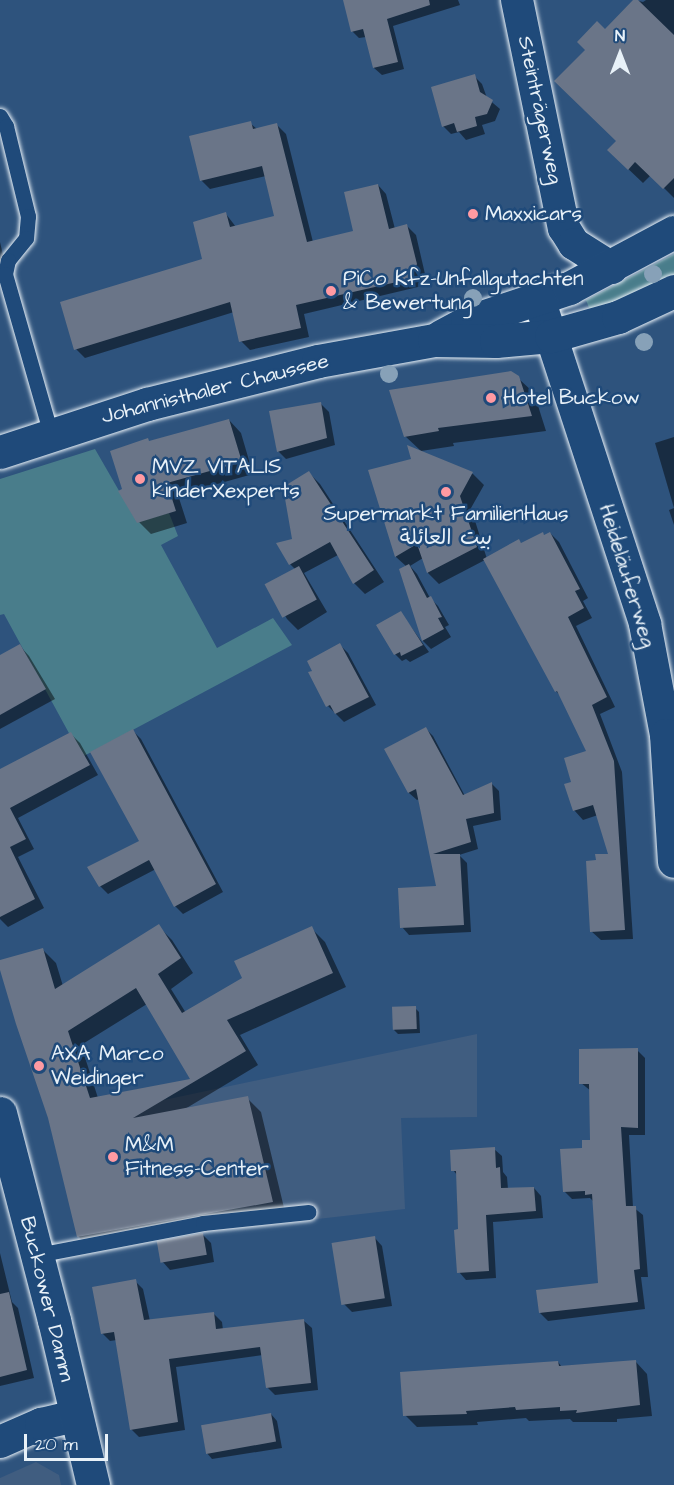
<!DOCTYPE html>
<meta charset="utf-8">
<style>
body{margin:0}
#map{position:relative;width:674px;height:1485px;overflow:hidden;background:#2e537d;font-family:"Architects Daughter","Playpen Sans Arabic",sans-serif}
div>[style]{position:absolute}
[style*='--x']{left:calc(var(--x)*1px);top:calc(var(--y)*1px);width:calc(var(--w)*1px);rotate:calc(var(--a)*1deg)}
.built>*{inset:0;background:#405d80}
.green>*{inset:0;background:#497d8b}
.shadow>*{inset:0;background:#0007}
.building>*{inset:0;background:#6a7588;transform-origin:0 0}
.roads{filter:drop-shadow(0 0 2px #e8f1f8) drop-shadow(0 0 2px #e8f1f8)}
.service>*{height:15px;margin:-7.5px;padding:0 7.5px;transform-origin:7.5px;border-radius:7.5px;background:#1f4a7a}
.minor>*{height:32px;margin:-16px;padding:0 16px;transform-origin:16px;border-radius:16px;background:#1f4a7a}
.secondary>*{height:33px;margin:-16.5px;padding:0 16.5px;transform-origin:16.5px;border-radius:16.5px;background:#1f4a7a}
.trees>*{width:18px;height:18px;margin:-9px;border-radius:50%;background:#87a1b8}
.dots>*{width:16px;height:16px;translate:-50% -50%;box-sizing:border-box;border:3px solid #1f4a7a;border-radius:50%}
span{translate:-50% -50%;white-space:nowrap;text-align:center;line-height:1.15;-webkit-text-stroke:5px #1f4a7a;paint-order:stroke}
.street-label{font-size:21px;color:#e8f1f8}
.poi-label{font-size:21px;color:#e8f1f8}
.left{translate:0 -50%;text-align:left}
.north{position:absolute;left:590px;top:24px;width:60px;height:60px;-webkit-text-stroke:4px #1f4a7a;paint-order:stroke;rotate:0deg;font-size:16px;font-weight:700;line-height:24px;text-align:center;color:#e8f1f8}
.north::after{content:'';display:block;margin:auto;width:21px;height:27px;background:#e8f1f8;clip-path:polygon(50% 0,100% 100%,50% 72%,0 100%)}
.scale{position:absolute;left:24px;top:1434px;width:84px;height:27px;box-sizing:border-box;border:3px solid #e8f1f8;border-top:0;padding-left:8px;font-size:18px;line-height:21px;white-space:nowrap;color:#e8f1f8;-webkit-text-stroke:4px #1f4a7a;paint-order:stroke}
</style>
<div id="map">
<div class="built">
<div style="clip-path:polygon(477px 1034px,477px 1117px,401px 1118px,405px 1209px,203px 1232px,81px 1254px,53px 1132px,126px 1108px)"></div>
<div style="clip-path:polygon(36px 1462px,59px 1475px,61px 1485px,0 1485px,0 1478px)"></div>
</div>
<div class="green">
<div style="clip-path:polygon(674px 254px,674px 278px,591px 313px,586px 300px)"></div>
<div style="clip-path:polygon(95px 449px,137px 522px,169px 513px,178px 536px,161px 545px,217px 648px,273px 618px,292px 645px,82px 757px,4px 614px,0 615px,0 479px)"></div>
</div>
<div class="shadow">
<div style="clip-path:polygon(344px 0,458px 0,460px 5px,393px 26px,404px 69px,382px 75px,374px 68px,366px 37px,359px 38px,352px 31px)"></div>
<div style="clip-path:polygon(635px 0,643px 2px,646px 0,674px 0,674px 198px,651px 175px,643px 183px,623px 164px,618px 141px,605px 31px)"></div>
<div style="clip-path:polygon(474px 76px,482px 84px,487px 98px,500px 109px,495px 121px,482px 125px,485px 134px,466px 140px,459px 132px,451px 134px,443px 126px)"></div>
<div style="clip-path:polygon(250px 123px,257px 129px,277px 125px,286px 134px,313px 242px,355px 232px,378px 185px,386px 194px,395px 229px,407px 226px,416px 235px,425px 274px,418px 287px,304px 314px,309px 337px,250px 350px,241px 341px,234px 312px,85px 358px,76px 349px,204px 260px,226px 214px,236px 227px,276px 218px,266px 176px,210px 189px,201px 180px)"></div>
<div style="clip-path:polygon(0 242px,5px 263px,0 264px)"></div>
<div style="clip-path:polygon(518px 378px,534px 393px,546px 431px,453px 443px,454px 446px,421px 451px,405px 436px)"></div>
<div style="clip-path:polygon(321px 404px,329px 412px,335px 445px,286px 459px,278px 451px)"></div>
<div style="clip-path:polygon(229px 420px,241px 433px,253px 474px,178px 495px,187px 523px,151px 534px,139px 522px,124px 490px,149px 442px)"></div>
<div style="clip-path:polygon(674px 437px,674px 508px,655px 443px)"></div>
<div style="clip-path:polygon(409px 448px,473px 474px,484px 485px,471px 508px,487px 559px,519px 541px,522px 544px,542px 533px,545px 536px,550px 533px,559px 542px,588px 598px,583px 601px,592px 618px,576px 626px,615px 707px,600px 714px,622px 772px,633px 939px,601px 940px,591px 931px,597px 861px,610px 855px,598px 815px,583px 820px,574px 810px,573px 783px,588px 752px,562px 698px,556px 691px,485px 560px,439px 584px,428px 573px,423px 558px,410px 566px,417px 574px,430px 598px,438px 606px,449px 625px,445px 627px,451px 637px,431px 649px,423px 641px,400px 569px,407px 567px,396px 557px,370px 471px,413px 460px)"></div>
<div style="clip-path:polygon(309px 473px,320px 484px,384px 582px,365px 594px,354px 583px,338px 555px,304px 573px,327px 612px,298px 630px,287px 619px,268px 587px,296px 570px,290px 564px)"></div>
<div style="clip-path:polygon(674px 508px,674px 525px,669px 510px)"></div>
<div style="clip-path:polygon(401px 613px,429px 652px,410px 662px,406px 659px,402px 661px,395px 654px)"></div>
<div style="clip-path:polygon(340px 645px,348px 653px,376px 705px,344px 722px,328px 706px,310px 673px)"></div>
<div style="clip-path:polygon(20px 646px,29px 656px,55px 699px,0 729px,0 657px)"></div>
<div style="clip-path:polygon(425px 728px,433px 736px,465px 796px,492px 784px,499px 791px,501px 820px,473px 826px,478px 849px,459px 855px,467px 863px,471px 932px,409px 935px,402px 927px,437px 887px,419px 799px,417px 800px,409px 793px,386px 749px)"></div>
<div style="clip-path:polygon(133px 731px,141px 739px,223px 892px,183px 914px,175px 906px,156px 869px,108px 894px,100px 886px,141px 842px)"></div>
<div style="clip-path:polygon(71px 734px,80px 743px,98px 775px,18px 818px,34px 849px,18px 857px,44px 908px,8px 927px,0 919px,0 771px)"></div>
<div style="clip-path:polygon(evenodd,158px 926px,172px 940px,193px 973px,171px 989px,186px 1013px,244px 979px,311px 928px,325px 942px,346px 987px,240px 1035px,258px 1065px,185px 1109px,247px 1098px,261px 1112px,286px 1216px,93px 1251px,79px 1237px,49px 1118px,0 962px,42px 949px,56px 963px,63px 986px,158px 926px,147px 1004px,193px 1080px,98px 1098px,81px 1045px,147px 1004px)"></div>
<div style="clip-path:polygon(415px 1008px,419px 1012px,420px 1033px,398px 1034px,394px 1030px)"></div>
<div style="clip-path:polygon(637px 1050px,645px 1058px,645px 1135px,629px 1135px,633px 1207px,643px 1215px,648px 1277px,641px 1277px,645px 1309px,548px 1321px,540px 1313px,600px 1284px,594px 1202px,590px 1198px,572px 1199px,564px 1191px,584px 1150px,592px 1141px,591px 1091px,581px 1083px)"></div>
<div style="clip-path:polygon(494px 1149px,502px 1156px,503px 1172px,507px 1177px,508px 1189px,534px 1188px,541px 1196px,543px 1218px,493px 1222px,496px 1278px,466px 1280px,459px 1272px,457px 1175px,453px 1170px)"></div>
<div style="clip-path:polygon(203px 1235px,211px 1243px,214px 1262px,170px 1270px,162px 1261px)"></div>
<div style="clip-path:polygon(374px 1237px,382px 1246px,392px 1306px,352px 1312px,344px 1304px)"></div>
<div style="clip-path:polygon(0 1253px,12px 1302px,18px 1308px,34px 1378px,0 1386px)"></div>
<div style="clip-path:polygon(135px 1281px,143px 1289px,150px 1321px,214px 1314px,222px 1322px,223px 1330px,304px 1321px,312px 1328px,318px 1390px,275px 1395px,267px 1387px,263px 1355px,176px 1367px,185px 1430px,139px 1437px,131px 1429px,117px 1340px,110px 1341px,102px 1333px)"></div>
<div style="clip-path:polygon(558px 1362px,562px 1367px,636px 1362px,647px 1374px,652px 1416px,617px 1419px,617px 1422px,573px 1422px,570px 1419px,529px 1421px,526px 1418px,477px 1422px,478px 1425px,417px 1427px,405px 1415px)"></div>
<div style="clip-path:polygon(271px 1414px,277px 1421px,282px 1448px,212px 1459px,206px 1452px)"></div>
</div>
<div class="building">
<div style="clip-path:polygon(343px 0,429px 0,430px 5px,387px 19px,398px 62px,373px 68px,363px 29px,351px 32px)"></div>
<div style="clip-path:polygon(633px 0,638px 0,674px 35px,674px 178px,663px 189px,635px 162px,628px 170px,607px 150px,616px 141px,554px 81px,585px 50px,577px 42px,597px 21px,605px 29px)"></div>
<div style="clip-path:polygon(475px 74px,480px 92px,493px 100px,487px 114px,475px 117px,477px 126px,457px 132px,454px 123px,442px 127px,431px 87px)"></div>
<div style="clip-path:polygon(251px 121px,253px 129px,277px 123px,307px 242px,353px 231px,344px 192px,378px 184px,389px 229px,407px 224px,417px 264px,410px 279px,296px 305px,301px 328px,239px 342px,230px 302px,74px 350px,60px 302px,202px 259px,193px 222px,226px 212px,230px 227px,274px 216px,262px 166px,200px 181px,189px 136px)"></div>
<div style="clip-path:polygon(511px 371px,519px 376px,532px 416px,438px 428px,439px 431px,404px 437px,389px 390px)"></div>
<div style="clip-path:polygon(321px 402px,327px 438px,277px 452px,269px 411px)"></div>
<div style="clip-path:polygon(229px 419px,242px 462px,167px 483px,176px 511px,137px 523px,118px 491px,122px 489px,110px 451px,148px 438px,149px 441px)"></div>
<div style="clip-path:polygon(407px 445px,473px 472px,460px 496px,477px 547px,427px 573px,417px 544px,395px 557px,368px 470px,411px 459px)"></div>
<div style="clip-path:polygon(309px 471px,374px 570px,353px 584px,330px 542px,289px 565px,276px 543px,292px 539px,283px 487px)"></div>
<div style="clip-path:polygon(543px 532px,544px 535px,550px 532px,580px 589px,575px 591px,584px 608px,568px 617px,607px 697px,592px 705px,614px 761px,625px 930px,590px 932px,586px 861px,596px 860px,595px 854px,608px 854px,593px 805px,573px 811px,564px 784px,571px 782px,564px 758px,586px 751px,557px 691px,555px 692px,483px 559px,519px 539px,521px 543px)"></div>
<div style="clip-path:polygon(409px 564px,427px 598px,431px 596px,442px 617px,438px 618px,444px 629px,422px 641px,399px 569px)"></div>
<div style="left:299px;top:566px;width:38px;height:39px;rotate:62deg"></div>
<div style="clip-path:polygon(401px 611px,423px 645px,401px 656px,400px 652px,394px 655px,376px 625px)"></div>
<div style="clip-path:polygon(340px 643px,369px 697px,335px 714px,330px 705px,326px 707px,308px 672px,312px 671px,307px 661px)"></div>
<div style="clip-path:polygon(20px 644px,46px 689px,0 715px,0 655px)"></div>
<div style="clip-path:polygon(426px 727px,463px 795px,492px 782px,494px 813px,466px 819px,471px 842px,433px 854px,460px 854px,464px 925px,400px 928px,398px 888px,436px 886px,416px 789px,408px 793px,384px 749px)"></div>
<div style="clip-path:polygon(133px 729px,216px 884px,174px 907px,149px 860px,99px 887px,87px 867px,139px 841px,90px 752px)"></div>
<div style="clip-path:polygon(71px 732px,90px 765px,10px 808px,26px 839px,10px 847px,35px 899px,0 917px,0 769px)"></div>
<div style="clip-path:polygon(evenodd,159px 924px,181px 958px,158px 974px,182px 1013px,242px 978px,234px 961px,312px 926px,333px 973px,227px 1020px,246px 1051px,133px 1118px,248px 1096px,273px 1202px,77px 1237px,48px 1118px,16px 1024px,0 970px,0 960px,43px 948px,55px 989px,159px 924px,136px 988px,190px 1079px,90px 1098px,68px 1031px,136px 988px)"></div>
<div style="left:416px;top:1006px;width:23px;height:24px;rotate:88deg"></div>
<div style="clip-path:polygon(638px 1048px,638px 1128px,621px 1127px,626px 1206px,636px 1206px,640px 1269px,634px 1270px,638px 1302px,539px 1313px,536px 1290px,598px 1283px,592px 1194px,585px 1195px,585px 1191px,563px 1192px,560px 1149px,582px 1148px,582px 1140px,590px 1140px,589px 1084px,579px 1084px,579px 1049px)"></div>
<div style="clip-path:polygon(495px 1147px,496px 1168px,500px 1167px,501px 1188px,534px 1187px,536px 1211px,486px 1215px,489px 1271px,457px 1273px,454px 1230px,458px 1229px,456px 1171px,451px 1171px,450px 1150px)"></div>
<div style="left:203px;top:1233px;width:22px;height:47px;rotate:80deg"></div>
<div style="left:375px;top:1236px;width:63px;height:44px;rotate:81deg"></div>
<div style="clip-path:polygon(136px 1279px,144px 1320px,214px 1312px,216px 1329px,304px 1319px,311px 1383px,266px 1388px,260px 1347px,169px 1359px,178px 1422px,130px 1430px,114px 1332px,101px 1334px,92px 1287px)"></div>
<div style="clip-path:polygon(9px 1292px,27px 1370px,0 1377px,0 1294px)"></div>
<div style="clip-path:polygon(636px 1360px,640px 1405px,576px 1413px,577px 1410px,560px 1411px,560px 1407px,516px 1410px,515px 1407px,466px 1411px,467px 1414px,403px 1416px,400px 1372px,558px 1361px,559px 1366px)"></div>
<div style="left:271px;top:1413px;width:29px;height:71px;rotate:80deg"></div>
</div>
<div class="roads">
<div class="service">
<div style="--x:0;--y:116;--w:12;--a:59"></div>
<div style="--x:6;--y:126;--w:93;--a:76.3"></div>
<div style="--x:28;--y:216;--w:22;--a:95"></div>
<div style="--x:26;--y:238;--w:28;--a:129"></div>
<div style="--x:8;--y:260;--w:14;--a:102"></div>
<div style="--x:5;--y:274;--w:166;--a:74"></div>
<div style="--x:37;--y:1255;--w:169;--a:-10.9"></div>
<div style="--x:203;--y:1223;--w:106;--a:-6"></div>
</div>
<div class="minor">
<div style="--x:517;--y:0;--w:233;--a:78.4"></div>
<div style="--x:564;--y:228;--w:19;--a:58"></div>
<div style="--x:574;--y:244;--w:45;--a:32.3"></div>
<div style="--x:539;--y:299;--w:342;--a:71.9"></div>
<div style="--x:645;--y:624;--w:113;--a:79.3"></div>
<div style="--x:666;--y:735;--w:127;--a:86.4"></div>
<div style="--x:0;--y:1442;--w:45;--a:-23.7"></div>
<div style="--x:41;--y:1424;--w:36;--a:-13"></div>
</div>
<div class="secondary">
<div style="--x:441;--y:336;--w:30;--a:-28"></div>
<div style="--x:467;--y:322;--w:108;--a:-18.4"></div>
<div style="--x:569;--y:288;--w:119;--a:-28.1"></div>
<div style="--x:0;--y:452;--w:155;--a:-18.1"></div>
<div style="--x:147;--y:404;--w:176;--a:-14.1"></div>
<div style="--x:318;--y:361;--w:118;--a:-10.3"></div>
<div style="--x:434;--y:340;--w:62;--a:0.9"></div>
<div style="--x:496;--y:341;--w:55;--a:-5.2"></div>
<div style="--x:551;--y:336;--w:70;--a:-15.8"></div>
<div style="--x:618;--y:317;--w:62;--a:-24.9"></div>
<div style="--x:0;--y:1113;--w:214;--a:75.4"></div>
<div style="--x:54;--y:1320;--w:170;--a:76.7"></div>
</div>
</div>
<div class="trees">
<div style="left:653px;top:274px"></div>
<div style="left:473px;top:298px"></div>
<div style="left:644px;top:342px"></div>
<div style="left:389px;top:374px"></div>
</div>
<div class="dots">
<div style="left:473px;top:214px;background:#ff9aa2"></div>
<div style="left:331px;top:291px;background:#ff9aa2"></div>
<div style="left:491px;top:398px;background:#ff9aa2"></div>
<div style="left:140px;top:479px;background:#ff9aa2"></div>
<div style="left:446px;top:492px;background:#ff9aa2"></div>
<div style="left:39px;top:1066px;background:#ff9aa2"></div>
<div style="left:113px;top:1157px;background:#ff9aa2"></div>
</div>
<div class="street-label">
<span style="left:540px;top:110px;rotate:78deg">Steinträgerweg</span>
<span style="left:215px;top:389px;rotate:-14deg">Johannisthaler Chaussee</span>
<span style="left:627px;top:576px;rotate:73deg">Heideläuferweg</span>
<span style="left:47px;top:1299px;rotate:76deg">Buckower Damm</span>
</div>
<div class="poi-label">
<span class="left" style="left:485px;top:214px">Maxxicars</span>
<span class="left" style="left:343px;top:291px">PiCo Kfz-Unfallgutachten<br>&amp; Bewertung</span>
<span class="left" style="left:503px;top:398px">Hotel Buckow</span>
<span class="left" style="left:152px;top:479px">MVZ VITALIS<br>kinderXexperts</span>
<span style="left:446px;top:526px">Supermarkt FamilienHaus<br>بيت العائلة</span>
<span class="left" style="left:51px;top:1066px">AXA Marco<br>Weidinger</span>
<span class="left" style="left:125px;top:1157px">M&amp;M<br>Fitness-Center</span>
</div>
<div class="north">N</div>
<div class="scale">20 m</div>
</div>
